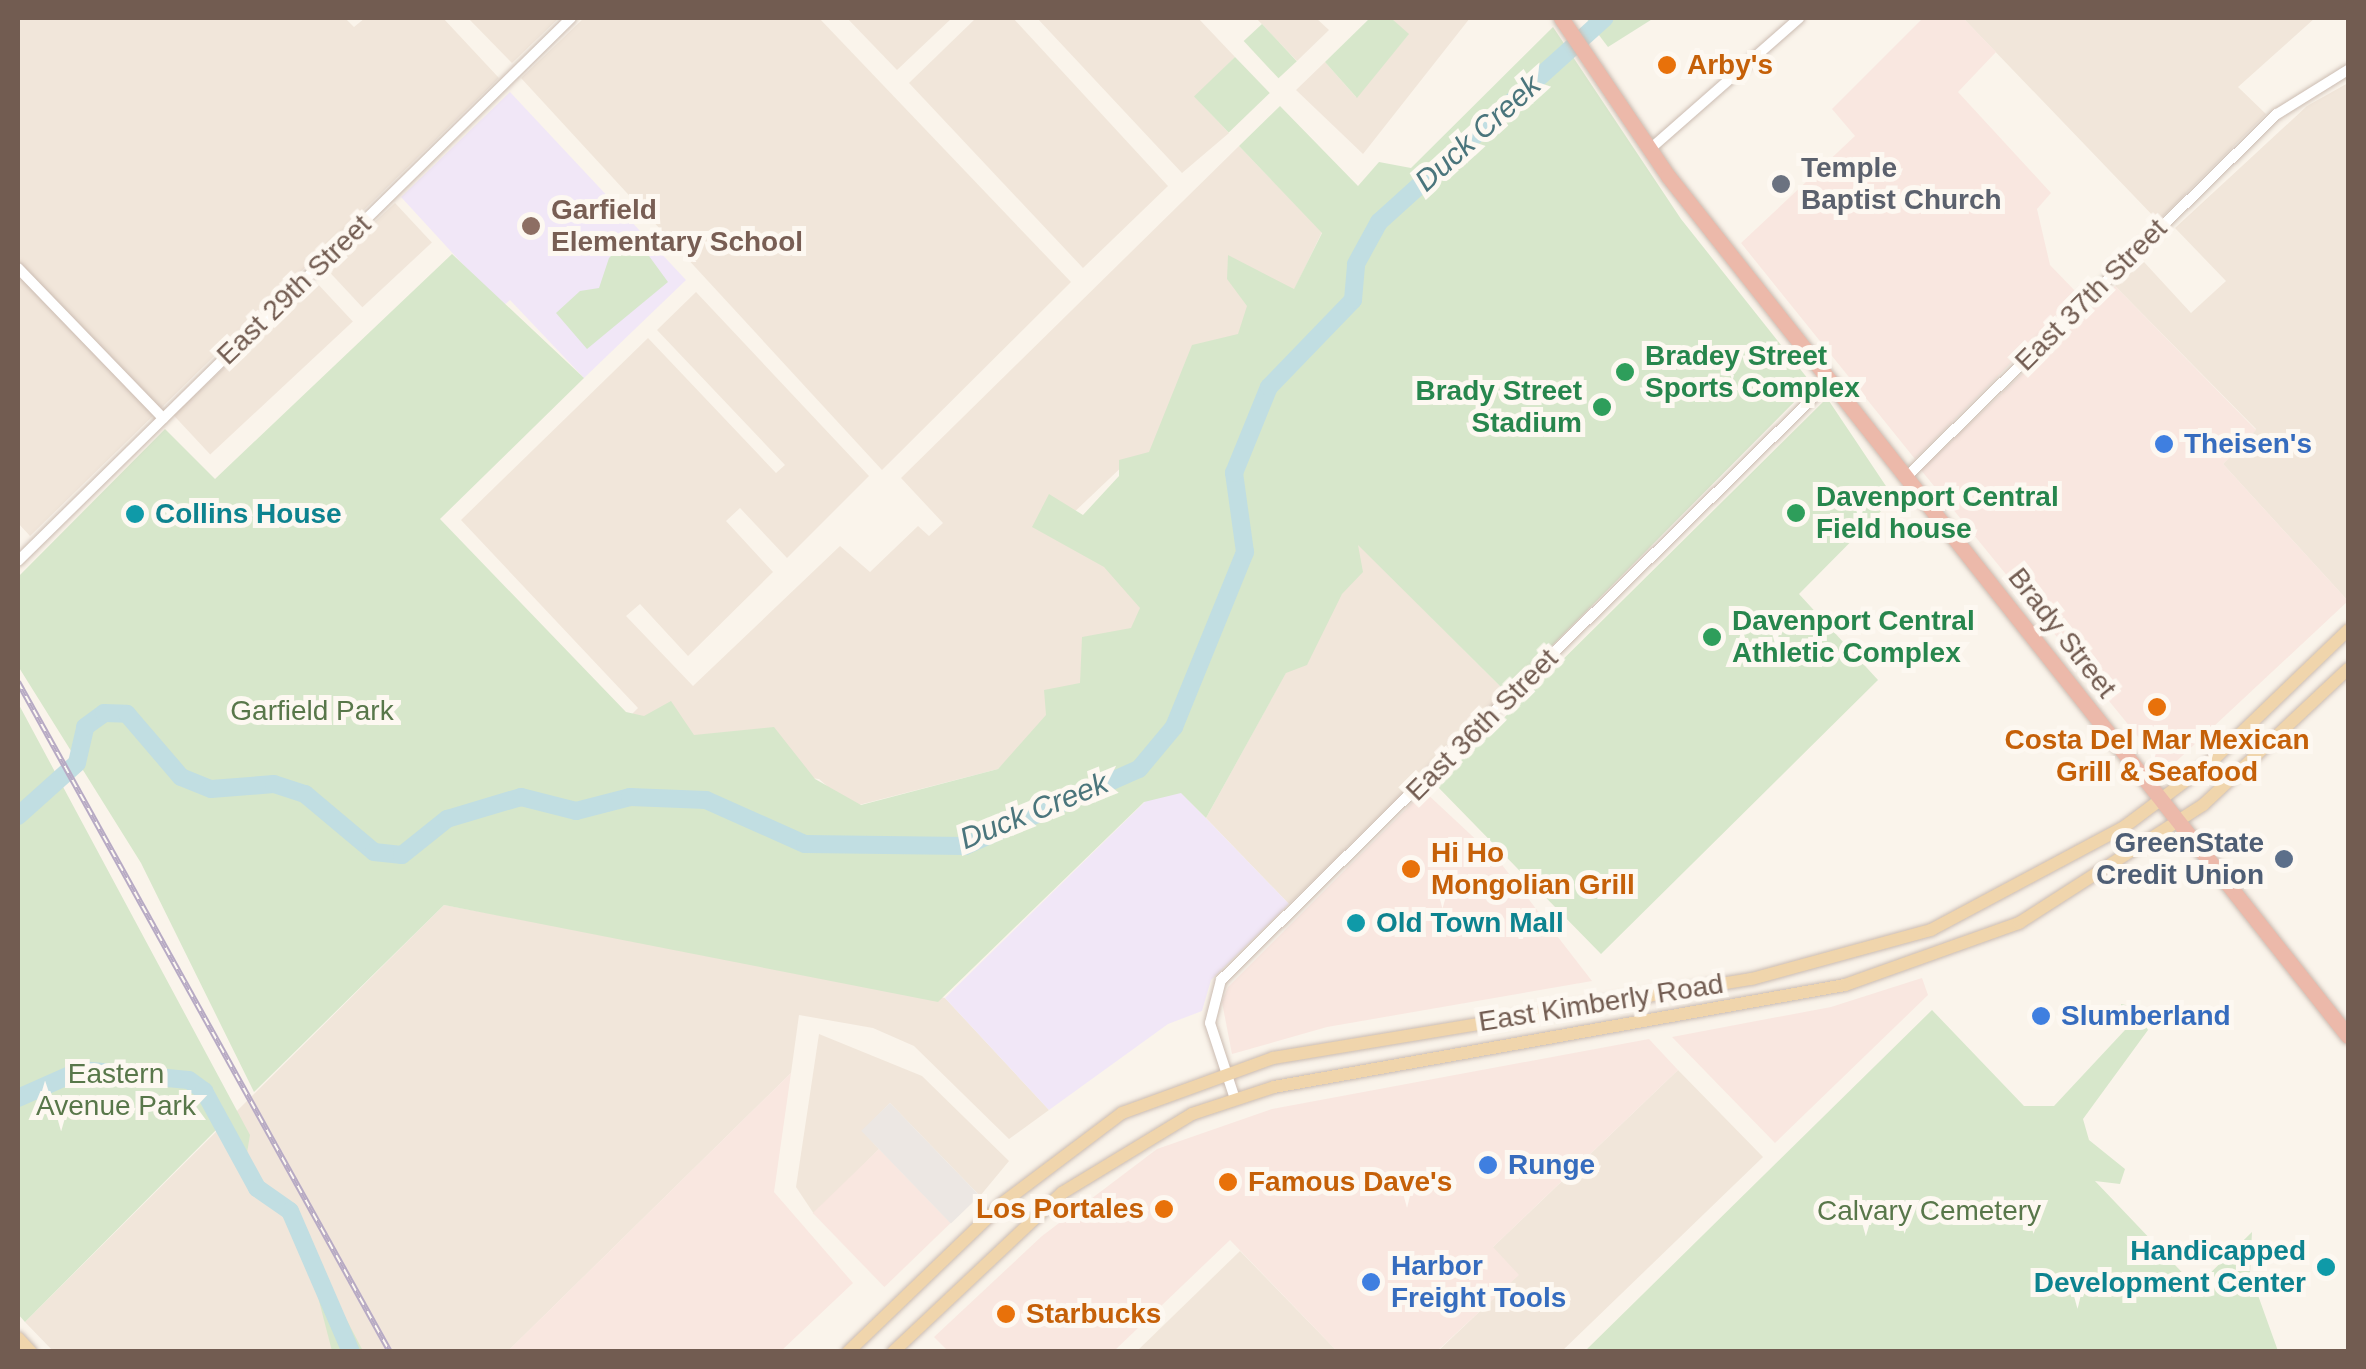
<!DOCTYPE html>
<style>
body{margin:0}
#map{position:relative;width:2366px;height:1369px;overflow:hidden;background:#faf4eb;font-family:Helvetica,sans-serif}
div>[style]{position:absolute}
[style*='--x']{left:calc(var(--x)*1px);top:calc(var(--y)*1px);width:calc(var(--w)*1px);rotate:calc(var(--a)*1deg)}
.residential>*{inset:0;background:#f1e6da;transform-origin:0 0}
.commercial>*{inset:0;background:#f9e7e0;transform-origin:0 0}
.industrial>*{inset:0;background:#ece7e3;transform-origin:0 0}
.education>*{inset:0;background:#f1e7f7}
.green>*{inset:0;background:#d7e7cb;transform-origin:0 0}
.river>*{height:18px;margin:-9px;padding:0 9px;transform-origin:9px;border-radius:9px;background:#c1dee2}
.roads{filter:drop-shadow(0 0 2px #cbbcb2) drop-shadow(0 0 2px #cbbcb2)}
.minor>*{height:10px;margin:-5px;padding:0 5px;transform-origin:5px;border-radius:5px;background:#fff}
.major>*{height:12px;margin:-6px;padding:0 6px;transform-origin:6px;border-radius:6px;background:#f0d5ac}
.highway>*{height:15px;margin:-7.5px;padding:0 7.5px;transform-origin:7.5px;border-radius:7.5px;background:#ecb9aa}
.rail>*{height:6px;margin-top:-3px;transform-origin:0;background:repeating-linear-gradient(90deg,#fdf8f1 0 8px,#b7aac4 0 16px);box-sizing:border-box;border-block:2px solid #b7aac4}
.dots>*{width:28px;height:28px;translate:-50% -50%;box-sizing:border-box;border:5px solid #fdf8f1;border-radius:50%}
span{translate:-50% -50%;white-space:nowrap;text-align:center;line-height:1.15;-webkit-text-stroke:10px #fdf8f1;paint-order:stroke}
.food-label{font-size:28px;color:#c56008;font-weight:700}
.left{translate:0 -50%;text-align:left}
.right{translate:-100% -50%;text-align:right}
.worship-label{font-size:28px;color:#5b616d;font-weight:700}
.education-label{font-size:28px;color:#785e54;font-weight:700}
.street-label{font-size:28px;color:#725c51}
.leisure-label{font-size:28px;color:#27864d;font-weight:700}
.shop-label{font-size:28px;color:#366cbe;font-weight:700}
.culture-label{font-size:28px;color:#0d838f;font-weight:700}
.park-label{font-size:28px;color:#58774a}
.service-label{font-size:28px;color:#4e5e75;font-weight:700}
.water-label{font-size:30px;color:#4a757c;font-style:italic}
.frame{position:absolute;inset:0;border:20px solid #725c51;pointer-events:none}
</style>
<div id="map">
<div class="residential">
<div style="clip-path:polygon(18px 18px,345px 18px,354px 27px,365px 18px,443px 18px,499px 78px,30px 536px,18px 523px)"></div>
<div style="clip-path:polygon(468px 18px,559px 18px,512px 63px)"></div>
<div style="clip-path:polygon(584px 18px,819px 18px,1071px 282px,882px 470px,521px 78px)"></div>
<div style="clip-path:polygon(847px 18px,952px 18px,897px 70px)"></div>
<div style="clip-path:polygon(976px 18px,1013px 18px,1168px 186px,1083px 268px,909px 83px)"></div>
<div style="clip-path:polygon(1037px 18px,1198px 18px,1235px 57px,1195px 97px,1229px 133px,1182px 173px)"></div>
<div style="clip-path:polygon(1256px 18px,1316px 18px,1329px 30px,1297px 61px)"></div>
<div style="clip-path:polygon(1391px 18px,1470px 18px,1363px 154px,1296px 90px,1325px 62px,1356px 97px,1408px 35px)"></div>
<div style="clip-path:polygon(1963px 18px,2315px 18px,2238px 87px,2266px 114px,2158px 221px)"></div>
<div style="clip-path:polygon(2348px 83px,2348px 601px,2223px 464px,2256px 429px,2115px 286px,2144px 262px,2191px 313px,2226px 281px,2175px 228px,2307px 106px)"></div>
<div style="clip-path:polygon(1239px 146px,1322px 232px,1244px 394px,1157px 492px,1129px 460px,1068px 518px,1151px 604px,1143px 626px,998px 769px,851px 807px,819px 779px,595px 751px,638px 708px,461px 520px,648px 338px,776px 473px,785px 465px,657px 330px,696px 292px,869px 476px,787px 558px,740px 508px,726px 521px,773px 572px,688px 656px,640px 604px,626px 616px,693px 686px,840px 546px,870px 572px,918px 526px,929px 536px,943px 523px,901px 478px)"></div>
<div style="left:395px;top:203px;width:54px;height:95px;rotate:47deg"></div>
<div style="left:316px;top:282px;width:54px;height:195px;rotate:47deg"></div>
<div style="clip-path:polygon(1357px 543px,1506px 692px,1289px 904px,1206px 818px)"></div>
<div style="clip-path:polygon(444px 905px,945px 998px,1049px 1110px,1009px 1139px,914px 1046px,873px 1028px,799px 1015px,791px 1073px,508px 1351px,53px 1351px,25px 1322px)"></div>
<div style="clip-path:polygon(819px 1034px,922px 1076px,1009px 1161px,980px 1196px,890px 1103px,862px 1131px,879px 1149px,814px 1214px,796px 1187px)"></div>
<div style="clip-path:polygon(1678px 1070px,1763px 1157px,1562px 1351px,1437px 1352px,1518px 1275px,1492px 1248px)"></div>
<div style="clip-path:polygon(1240px 1251px,1337px 1351px,1136px 1352px)"></div>
</div>
<div class="commercial">
<div style="clip-path:polygon(1923px 18px,1963px 18px,1996px 52px,1958px 92px,2051px 193px,2037px 209px,2050px 265px,2079px 295px,1915px 459px,1741px 243px,1855px 136px,1832px 109px)"></div>
<div style="clip-path:polygon(2115px 286px,2256px 430px,2223px 464px,2348px 601px,2166px 771px,1921px 470px)"></div>
<div style="clip-path:polygon(1424px 791px,1499px 861px,1592px 981px,1327px 1027px,1232px 1054px,1222px 1002px,1228px 987px)"></div>
<div style="clip-path:polygon(1922px 978px,1928px 995px,1775px 1143px,1672px 1037px,1831px 1007px)"></div>
<div style="clip-path:polygon(1649px 1039px,1678px 1070px,1493px 1247px,1519px 1275px,1437px 1351px,1337px 1351px,1230px 1240px,1114px 1351px,948px 1351px,934px 1337px,1042px 1236px,1157px 1149px,1272px 1109px)"></div>
<div style="clip-path:polygon(791px 1073px,774px 1192px,853px 1283px,781px 1351px,508px 1351px)"></div>
<div style="left:879px;top:1149px;width:103px;height:92px;rotate:46deg"></div>
</div>
<div class="industrial">
<div style="left:890px;top:1103px;width:129px;height:40px;rotate:46deg"></div>
</div>
<div class="education">
<div style="clip-path:polygon(510px 92px,686px 280px,584px 378px,510px 300px,502px 307px,401px 197px)"></div>
<div style="clip-path:polygon(1168px 779px,1289px 904px,1211px 980px,1202px 1011px,1168px 1024px,1049px 1110px,945px 998px)"></div>
</div>
<div class="green">
<div style="clip-path:polygon(1370px 18px,1391px 18px,1409px 34px,1357px 98px,1325px 62px)"></div>
<div style="clip-path:polygon(1586px 18px,1654px 18px,1608px 47px)"></div>
<div style="left:1262px;top:24px;width:51px;height:25px;rotate:47deg"></div>
<div style="clip-path:polygon(1553px 27px,1681px 219px,1812px 384px,1506px 692px,1358px 545px,1363px 572px,1342px 594px,1307px 665px,1286px 673px,1206px 818px,1181px 793px,1144px 802px,938px 1002px,444px 905px,254px 1092px,141px 863px,18px 666px,18px 577px,165px 429px,215px 479px,452px 254px,584px 378px,440px 519px,626px 712px,644px 716px,671px 701px,694px 735px,774px 727px,815px 779px,861px 805px,998px 769px,1046px 715px,1044px 690px,1080px 683px,1082px 637px,1131px 628px,1140px 608px,1104px 567px,1032px 527px,1049px 494px,1083px 515px,1119px 476px,1119px 460px,1149px 452px,1192px 345px,1238px 334px,1247px 306px,1227px 279px,1228px 255px,1294px 289px,1322px 233px,1239px 146px,1280px 106px,1358px 186px,1379px 162px,1411px 168px)"></div>
<div style="left:1235px;top:57px;width:50px;height:57px;rotate:46deg"></div>
<div style="clip-path:polygon(633px 234px,668px 282px,587px 349px,556px 313px,580px 291px,599px 288px,609px 258px)"></div>
<div style="clip-path:polygon(1827px 398px,1894px 498px,1799px 594px,1878px 680px,1601px 954px,1436px 785px)"></div>
<div style="clip-path:polygon(18px 703px,250px 1135px,246px 1159px,225px 1121px,25px 1322px,18px 1314px)"></div>
<div style="clip-path:polygon(2121px 1004px,2135px 1007px,2148px 1030px,2083px 1119px,2089px 1140px,2125px 1169px,2120px 1184px,2095px 1181px,2196px 1287px,2252px 1232px,2250px 1273px,2278px 1351px,1585px 1351px,1932px 1010px,2024px 1106px,2054px 1106px,2125px 1030px)"></div>
<div style="clip-path:polygon(310px 1266px,320px 1269px,363px 1351px,332px 1351px)"></div>
</div>
<div class="river">
<div style="--x:18;--y:816;--w:79;--a:-41.9"></div>
<div style="--x:77;--y:763;--w:37;--a:-77"></div>
<div style="--x:85;--y:727;--w:24;--a:-36"></div>
<div style="--x:104;--y:713;--w:23;--a:2"></div>
<div style="--x:127;--y:714;--w:83;--a:49.4"></div>
<div style="--x:181;--y:777;--w:32;--a:22"></div>
<div style="--x:211;--y:789;--w:63;--a:-4.5"></div>
<div style="--x:274;--y:784;--w:33;--a:18"></div>
<div style="--x:305;--y:794;--w:90;--a:40"></div>
<div style="--x:374;--y:852;--w:28;--a:6"></div>
<div style="--x:402;--y:855;--w:58;--a:-38.7"></div>
<div style="--x:447;--y:819;--w:77;--a:-16.6"></div>
<div style="--x:521;--y:797;--w:57;--a:14.3"></div>
<div style="--x:576;--y:811;--w:56;--a:-14.5"></div>
<div style="--x:630;--y:797;--w:76;--a:2.3"></div>
<div style="--x:706;--y:800;--w:108;--a:24"></div>
<div style="--x:805;--y:844;--w:160;--a:0.7"></div>
<div style="--x:965;--y:846;--w:190;--a:-23.9"></div>
<div style="--x:1139;--y:769;--w:55;--a:-50.2"></div>
<div style="--x:1174;--y:727;--w:189;--a:-67.9"></div>
<div style="--x:1245;--y:552;--w:80;--a:-97.9"></div>
<div style="--x:1234;--y:473;--w:93;--a:-67.9"></div>
<div style="--x:1269;--y:387;--w:121;--a:-46"></div>
<div style="--x:1353;--y:300;--w:36;--a:-85"></div>
<div style="--x:1356;--y:264;--w:48;--a:-61.3"></div>
<div style="--x:1379;--y:222;--w:304;--a:-42.1"></div>
<div style="--x:18;--y:1098;--w:69;--a:-24"></div>
<div style="--x:81;--y:1070;--w:108;--a:5.3"></div>
<div style="--x:189;--y:1080;--w:19;--a:36"></div>
<div style="--x:204;--y:1091;--w:111;--a:61.3"></div>
<div style="--x:257;--y:1188;--w:40;--a:34.9"></div>
<div style="--x:290;--y:1211;--w:154;--a:66.6"></div>
</div>
<div class="roads">
<div class="minor">
<div style="--x:1649;--y:150;--w:200;--a:-41.3"></div>
<div style="--x:18;--y:268;--w:209;--a:46"></div>
<div style="--x:1906;--y:477;--w:519;--a:-44.38"></div>
<div style="--x:2277;--y:114;--w:84;--a:-31.8"></div>
<div style="--x:18;--y:561;--w:775;--a:-44.48"></div>
<div style="--x:1235;--y:1099;--w:80;--a:-108.2"></div>
<div style="--x:1210;--y:1023;--w:44;--a:-75.7"></div>
<div style="--x:1221;--y:980;--w:854;--a:-44.53"></div>
</div>
<div class="major">
<div style="--x:18;--y:1338;--w:19;--a:47"></div>
<div style="--x:848;--y:1352;--w:216;--a:-43.9"></div>
<div style="--x:1004;--y:1202;--w:148;--a:-37"></div>
<div style="--x:1122;--y:1113;--w:161;--a:-20"></div>
<div style="--x:1273;--y:1058;--w:485;--a:-9.4"></div>
<div style="--x:1752;--y:979;--w:186;--a:-15.3"></div>
<div style="--x:1931;--y:930;--w:219;--a:-28.1"></div>
<div style="--x:2124;--y:827;--w:110;--a:-36.9"></div>
<div style="--x:2212;--y:761;--w:189;--a:-43.9"></div>
<div style="--x:893;--y:1352;--w:232;--a:-43.3"></div>
<div style="--x:1062;--y:1193;--w:152;--a:-31.3"></div>
<div style="--x:1192;--y:1114;--w:86;--a:-18.2"></div>
<div style="--x:1274;--y:1087;--w:580;--a:-10.13"></div>
<div style="--x:1845;--y:985;--w:185;--a:-19.6"></div>
<div style="--x:2019;--y:923;--w:219;--a:-32.7"></div>
<div style="--x:2203;--y:805;--w:199;--a:-43.2"></div>
</div>
<div class="highway">
<div style="--x:1561;--y:18;--w:191;--a:55.9"></div>
<div style="--x:1668;--y:176;--w:1096;--a:51.67"></div>
</div>
</div>
<div class="rail">
<div style="--x:18;--y:682;--w:766;--a:60.96"></div>
</div>
<div class="dots">
<div style="left:1667px;top:65px;background:#e8710a"></div>
<div style="left:1781px;top:184px;background:#6b7280"></div>
<div style="left:531px;top:226px;background:#8d6e63"></div>
<div style="left:1625px;top:372px;background:#2e9e5b"></div>
<div style="left:1602px;top:407px;background:#2e9e5b"></div>
<div style="left:2164px;top:444px;background:#3f7fe0"></div>
<div style="left:1796px;top:513px;background:#2e9e5b"></div>
<div style="left:135px;top:514px;background:#0f9aa8"></div>
<div style="left:1712px;top:637px;background:#2e9e5b"></div>
<div style="left:2157px;top:707px;background:#e8710a"></div>
<div style="left:2284px;top:859px;background:#5c6f8a"></div>
<div style="left:1411px;top:869px;background:#e8710a"></div>
<div style="left:1356px;top:923px;background:#0f9aa8"></div>
<div style="left:2041px;top:1016px;background:#3f7fe0"></div>
<div style="left:1488px;top:1165px;background:#3f7fe0"></div>
<div style="left:1228px;top:1182px;background:#e8710a"></div>
<div style="left:1164px;top:1209px;background:#e8710a"></div>
<div style="left:2326px;top:1267px;background:#0f9aa8"></div>
<div style="left:1371px;top:1282px;background:#3f7fe0"></div>
<div style="left:1006px;top:1314px;background:#e8710a"></div>
</div>
<div class="food-label">
<span class="left" style="left:1687px;top:65px">Arby's</span>
<span style="left:2157px;top:756px">Costa Del Mar Mexican<br>Grill &amp; Seafood</span>
<span class="left" style="left:1431px;top:869px">Hi Ho<br>Mongolian Grill</span>
<span class="left" style="left:1248px;top:1182px">Famous Dave's</span>
<span class="right" style="left:1144px;top:1209px">Los Portales</span>
<span class="left" style="left:1026px;top:1314px">Starbucks</span>
</div>
<div class="worship-label">
<span class="left" style="left:1801px;top:184px">Temple<br>Baptist Church</span>
</div>
<div class="education-label">
<span class="left" style="left:551px;top:226px">Garfield<br>Elementary School</span>
</div>
<div class="street-label">
<span style="left:294px;top:290px;rotate:-44deg">East 29th Street</span>
<span style="left:2091px;top:295px;rotate:-45deg">East 37th Street</span>
<span style="left:2062px;top:633px;rotate:52deg">Brady Street</span>
<span style="left:1482px;top:725px;rotate:-45deg">East 36th Street</span>
<span style="left:1601px;top:1003px;rotate:-9deg">East Kimberly Road</span>
</div>
<div class="leisure-label">
<span class="left" style="left:1645px;top:372px">Bradey Street<br>Sports Complex</span>
<span class="right" style="left:1582px;top:407px">Brady Street<br>Stadium</span>
<span class="left" style="left:1816px;top:513px">Davenport Central<br>Field house</span>
<span class="left" style="left:1732px;top:637px">Davenport Central<br>Athletic Complex</span>
</div>
<div class="shop-label">
<span class="left" style="left:2184px;top:444px">Theisen's</span>
<span class="left" style="left:2061px;top:1016px">Slumberland</span>
<span class="left" style="left:1508px;top:1165px">Runge</span>
<span class="left" style="left:1391px;top:1282px">Harbor<br>Freight Tools</span>
</div>
<div class="culture-label">
<span class="left" style="left:155px;top:514px">Collins House</span>
<span class="left" style="left:1376px;top:923px">Old Town Mall</span>
<span class="right" style="left:2306px;top:1267px">Handicapped<br>Development Center</span>
</div>
<div class="park-label">
<span style="left:312px;top:711px">Garfield Park</span>
<span style="left:116px;top:1090px">Eastern<br>Avenue Park</span>
<span style="left:1929px;top:1211px">Calvary Cemetery</span>
</div>
<div class="service-label">
<span class="right" style="left:2264px;top:859px">GreenState<br>Credit Union</span>
</div>
<div class="water-label">
<span style="left:1478px;top:133px;rotate:-42deg">Duck Creek</span>
<span style="left:1034px;top:811px;rotate:-22deg">Duck Creek</span>
</div>
<div class="frame"></div>
</div>
